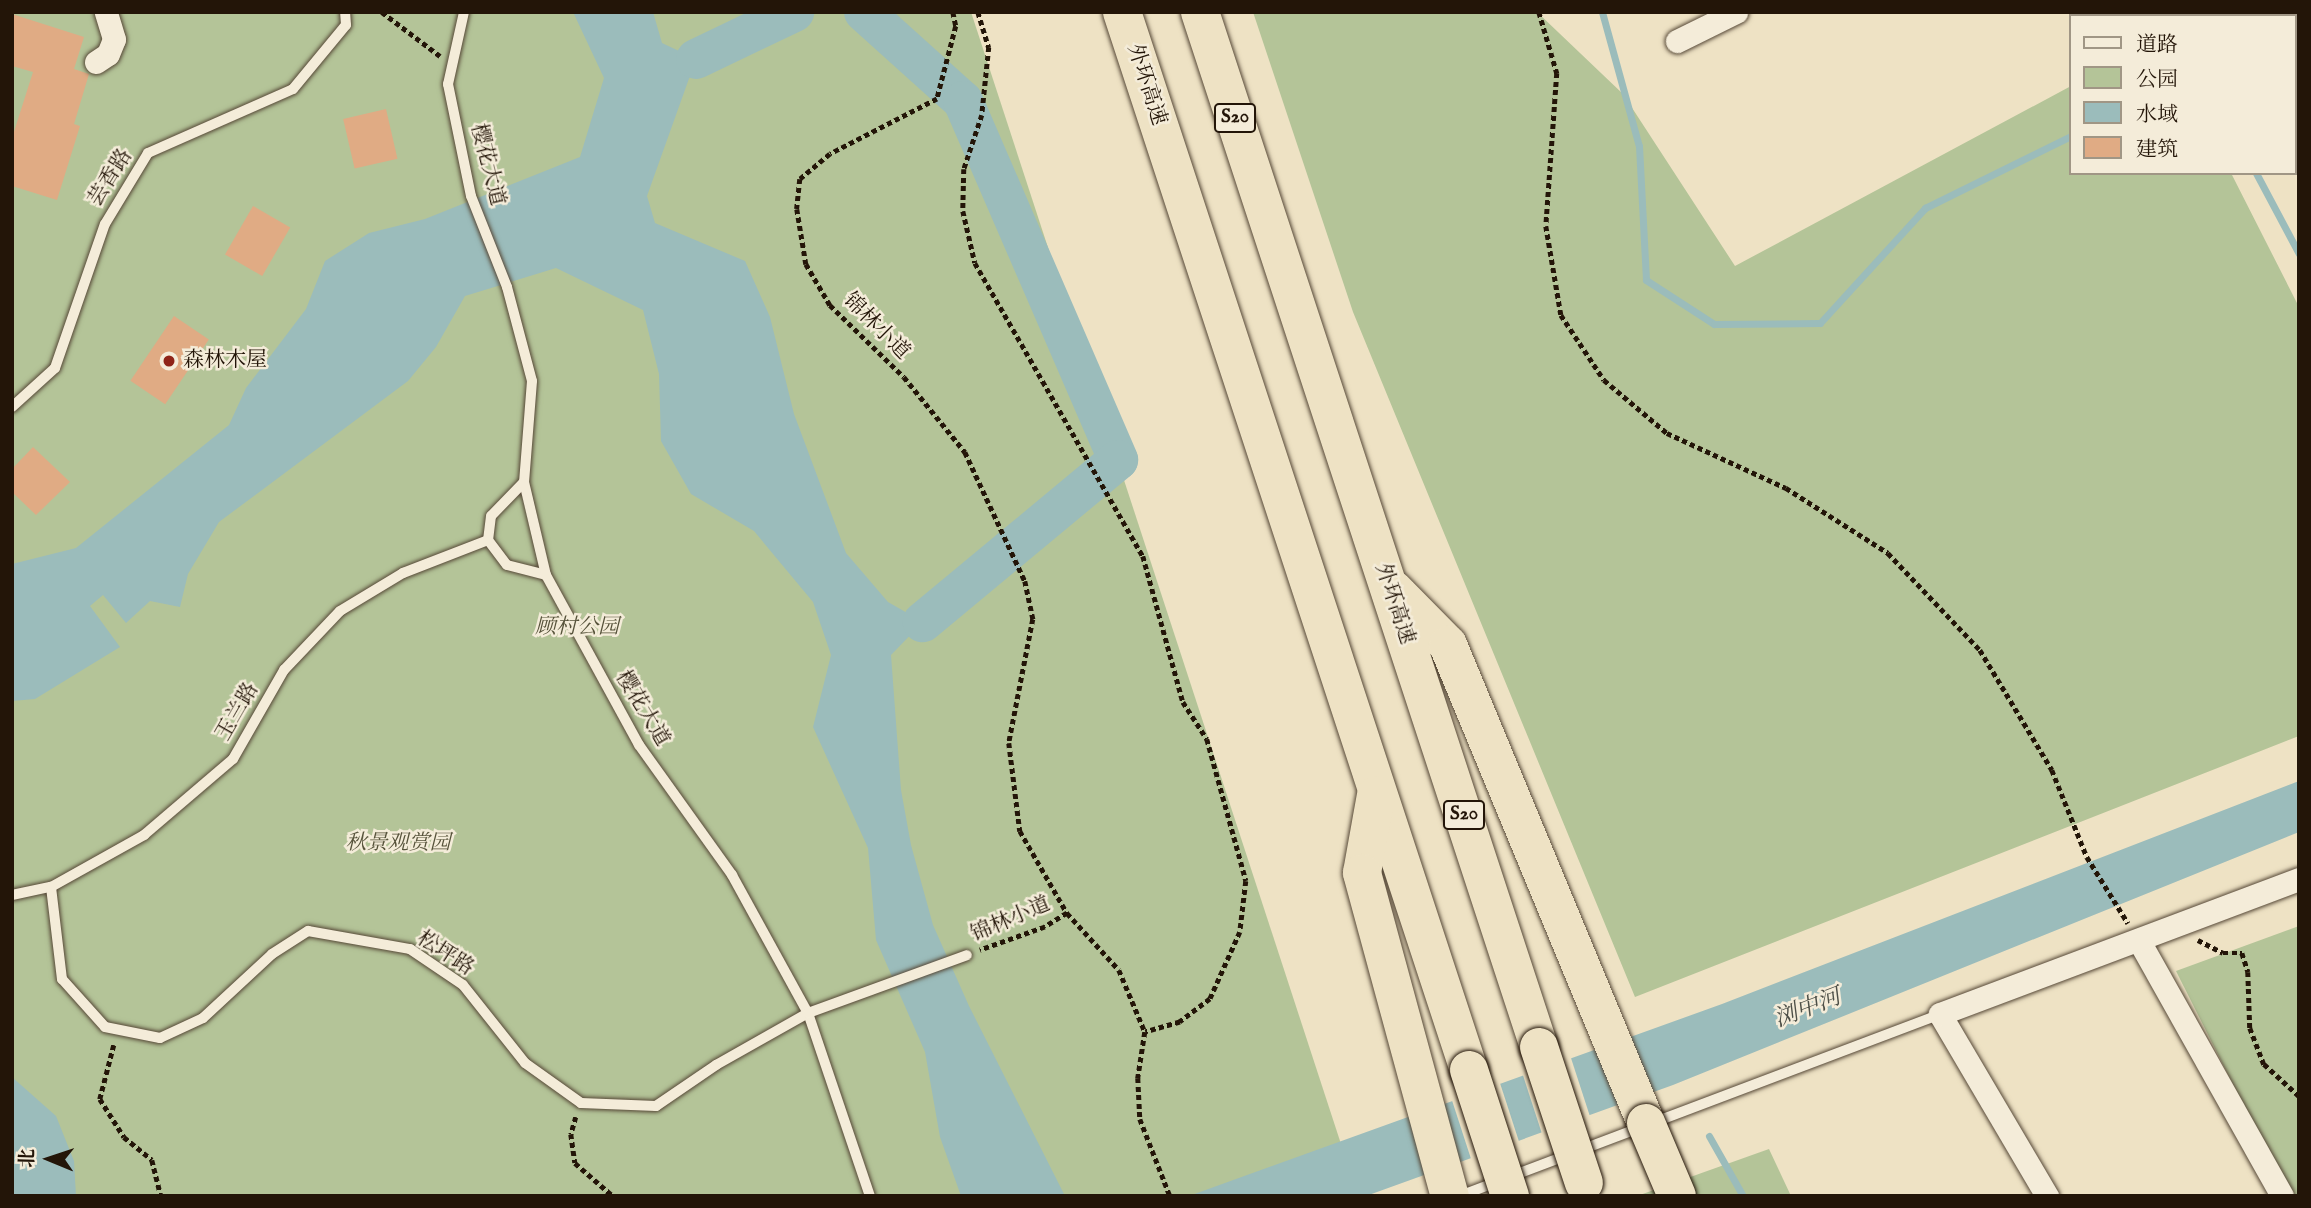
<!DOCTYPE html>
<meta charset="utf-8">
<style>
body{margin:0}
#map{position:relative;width:2311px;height:1208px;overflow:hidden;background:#eee2c4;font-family:"IM FELL English","Noto Serif SC",serif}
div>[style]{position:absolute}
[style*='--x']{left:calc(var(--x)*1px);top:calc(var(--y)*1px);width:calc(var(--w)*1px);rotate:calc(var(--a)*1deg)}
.green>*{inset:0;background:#b4c498}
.water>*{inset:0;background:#9bbcbb}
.pier>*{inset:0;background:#eee2c4;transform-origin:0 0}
.stream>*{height:7px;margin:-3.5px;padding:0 3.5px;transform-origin:3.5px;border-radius:3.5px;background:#9bbcbb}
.river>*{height:40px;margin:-20px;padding:0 20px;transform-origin:20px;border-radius:20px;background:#9bbcbb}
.building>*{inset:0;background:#e0ab84;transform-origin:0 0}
.path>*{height:4.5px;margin-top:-2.25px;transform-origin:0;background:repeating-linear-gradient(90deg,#231508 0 5px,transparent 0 8.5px)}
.roads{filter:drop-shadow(0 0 2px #564837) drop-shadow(0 0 2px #564837)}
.lane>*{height:10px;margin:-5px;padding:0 5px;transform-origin:5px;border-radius:5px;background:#f4ecd9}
.street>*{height:23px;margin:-11.5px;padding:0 11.5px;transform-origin:11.5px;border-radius:11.5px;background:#f4ecd9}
.highway>*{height:38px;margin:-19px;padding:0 19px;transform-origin:19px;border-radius:19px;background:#eee2c4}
.bridges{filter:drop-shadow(0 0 2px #231508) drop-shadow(0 0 2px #231508)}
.highway-bridge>*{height:38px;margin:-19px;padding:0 19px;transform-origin:19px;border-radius:19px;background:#eee2c4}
.dots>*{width:19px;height:19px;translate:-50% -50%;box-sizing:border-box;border:4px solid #f4ecd9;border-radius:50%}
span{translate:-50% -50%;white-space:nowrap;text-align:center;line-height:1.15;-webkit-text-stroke:5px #f4ecd9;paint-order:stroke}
.shield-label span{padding:2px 5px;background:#f4ecd9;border:2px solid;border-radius:5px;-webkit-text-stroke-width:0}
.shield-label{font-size:19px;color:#231508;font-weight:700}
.street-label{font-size:21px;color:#231508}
.poi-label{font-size:21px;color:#231508}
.left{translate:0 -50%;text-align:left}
.park-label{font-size:21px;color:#56523a;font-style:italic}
.water-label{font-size:23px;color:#4d4f47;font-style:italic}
.frame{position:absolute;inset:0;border:14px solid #231508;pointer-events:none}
.legend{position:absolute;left:2069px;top:14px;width:228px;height:161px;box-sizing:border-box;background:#f4ecd9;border:2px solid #a09685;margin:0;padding:9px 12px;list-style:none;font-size:21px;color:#231508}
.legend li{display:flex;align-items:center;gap:14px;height:35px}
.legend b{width:35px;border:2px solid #a09685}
.north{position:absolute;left:14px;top:1124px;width:70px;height:70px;-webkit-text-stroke:5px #f4ecd9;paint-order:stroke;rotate:272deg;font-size:19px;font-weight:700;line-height:28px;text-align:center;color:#231508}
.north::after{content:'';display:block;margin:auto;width:24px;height:32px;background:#231508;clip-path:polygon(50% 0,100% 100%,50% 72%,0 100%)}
</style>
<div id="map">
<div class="green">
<div style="clip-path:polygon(12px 12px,971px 12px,1358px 1196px,12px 1196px)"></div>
<div style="clip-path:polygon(1253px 12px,1537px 12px,1623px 94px,1735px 266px,2071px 86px,2071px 173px,2231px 173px,2299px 307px,2299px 736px,1635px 997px,1353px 312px)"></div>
<div style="clip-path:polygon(2299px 926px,2299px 1196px,2289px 1196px,2176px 971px)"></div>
<div style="clip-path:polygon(1769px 1149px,1791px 1196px,1637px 1196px)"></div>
</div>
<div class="water">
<div style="clip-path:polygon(573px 12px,653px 12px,662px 43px,696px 59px,647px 196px,655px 223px,745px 261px,770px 317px,794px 414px,846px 553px,888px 602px,923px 622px,891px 655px,901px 790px,911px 845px,933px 925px,969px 1006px,1065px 1196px,961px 1196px,940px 1137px,925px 1052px,876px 940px,868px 848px,813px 727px,831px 655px,813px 602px,754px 531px,691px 494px,661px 441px,659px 374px,643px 310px,556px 268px,465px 296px,436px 347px,408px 381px,219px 522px,188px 574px,180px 607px,150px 601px,126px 623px,103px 595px,90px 606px,120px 647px,35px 699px,12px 701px,12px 564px,76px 548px,229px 425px,246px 388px,306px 309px,325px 261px,369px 233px,425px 219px,580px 157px,604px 78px)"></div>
<div style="clip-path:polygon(2299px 781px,2299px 832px,1673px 1085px,1366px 1196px,1189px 1196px,1722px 1004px)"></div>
<div style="clip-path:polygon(12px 1077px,56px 1116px,74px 1161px,76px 1196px,12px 1196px)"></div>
</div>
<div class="pier">
<div style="left:1570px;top:1055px;width:66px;height:51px;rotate:72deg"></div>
<div style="left:1499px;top:1080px;width:67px;height:51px;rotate:72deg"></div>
</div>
<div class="stream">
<div style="--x:1602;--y:12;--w:139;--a:74.6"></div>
<div style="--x:1639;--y:146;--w:134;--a:87"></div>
<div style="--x:1646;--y:280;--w:81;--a:32.9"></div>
<div style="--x:1714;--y:324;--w:106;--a:-0.5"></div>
<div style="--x:1820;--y:323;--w:156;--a:-47.6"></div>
<div style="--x:1925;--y:208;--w:163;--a:-26.3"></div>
<div style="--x:2256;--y:173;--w:92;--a:62"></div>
<div style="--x:1709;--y:1136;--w:69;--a:60.5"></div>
</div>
<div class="river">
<div style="--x:864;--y:12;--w:133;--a:42"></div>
<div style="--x:963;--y:101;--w:391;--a:66.6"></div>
<div style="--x:1118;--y:460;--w:254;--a:140.3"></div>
<div style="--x:696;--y:59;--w:109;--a:-25.6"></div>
</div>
<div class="building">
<div style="clip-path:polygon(12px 14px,84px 37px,74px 69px,89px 74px,74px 124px,80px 126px,57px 200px,12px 186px,12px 138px,33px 72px,12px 66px)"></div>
<div style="left:386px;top:109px;width:51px;height:44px;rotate:77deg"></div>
<div style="left:253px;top:206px;width:43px;height:56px;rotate:30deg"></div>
<div style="left:174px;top:316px;width:42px;height:78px;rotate:34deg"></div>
<div style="clip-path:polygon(33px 447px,70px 482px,36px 515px,12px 492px,12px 469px)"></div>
</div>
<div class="path">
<div style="--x:382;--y:12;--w:73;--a:37.2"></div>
<div style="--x:953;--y:12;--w:14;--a:78"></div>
<div style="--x:956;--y:26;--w:75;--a:104.6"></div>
<div style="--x:937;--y:99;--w:120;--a:152.8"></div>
<div style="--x:830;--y:154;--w:39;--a:140"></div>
<div style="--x:800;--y:179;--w:30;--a:96"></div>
<div style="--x:797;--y:209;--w:56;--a:80.7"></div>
<div style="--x:806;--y:264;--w:48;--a:59.7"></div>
<div style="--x:830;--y:305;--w:103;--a:44.2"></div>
<div style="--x:904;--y:377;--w:97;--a:50.9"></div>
<div style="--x:965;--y:452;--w:142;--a:65.1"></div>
<div style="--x:1025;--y:581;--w:39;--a:78"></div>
<div style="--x:1033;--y:619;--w:126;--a:101"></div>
<div style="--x:1009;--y:743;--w:89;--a:82.9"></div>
<div style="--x:1020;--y:831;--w:95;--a:60.2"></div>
<div style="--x:1067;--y:913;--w:26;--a:148"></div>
<div style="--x:1045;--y:927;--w:69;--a:160.5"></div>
<div style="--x:978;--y:12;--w:37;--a:73"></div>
<div style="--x:989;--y:47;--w:68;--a:95.9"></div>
<div style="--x:982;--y:115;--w:57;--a:108.4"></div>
<div style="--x:964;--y:169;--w:42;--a:91.4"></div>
<div style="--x:963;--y:211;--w:53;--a:77"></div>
<div style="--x:975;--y:263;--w:338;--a:60.2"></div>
<div style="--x:1143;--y:556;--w:151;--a:74.7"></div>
<div style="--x:1183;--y:702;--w:44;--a:57"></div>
<div style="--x:1207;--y:739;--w:147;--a:74.6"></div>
<div style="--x:1246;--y:881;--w:51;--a:96.7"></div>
<div style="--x:1240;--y:932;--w:73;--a:114.1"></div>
<div style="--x:1210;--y:999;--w:38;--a:143"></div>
<div style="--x:1180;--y:1022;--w:36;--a:164"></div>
<div style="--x:1539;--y:12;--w:64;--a:73.6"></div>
<div style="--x:1557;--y:73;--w:153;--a:94.1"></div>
<div style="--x:1546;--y:226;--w:90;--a:80.4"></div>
<div style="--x:1561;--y:315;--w:78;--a:56.5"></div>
<div style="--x:1604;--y:380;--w:82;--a:40.1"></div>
<div style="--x:1667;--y:433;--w:131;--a:24.8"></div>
<div style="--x:1786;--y:488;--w:121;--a:32.5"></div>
<div style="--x:1888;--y:553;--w:134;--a:46.5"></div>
<div style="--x:1980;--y:650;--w:140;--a:59"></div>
<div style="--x:2052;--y:770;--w:94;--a:68.1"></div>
<div style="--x:2087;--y:857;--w:78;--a:58.2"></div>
<div style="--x:1067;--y:913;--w:77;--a:47.6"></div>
<div style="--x:1119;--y:970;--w:67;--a:67.2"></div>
<div style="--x:1145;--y:1032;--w:47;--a:98.7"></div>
<div style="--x:1138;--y:1078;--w:41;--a:87.2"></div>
<div style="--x:1140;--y:1119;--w:83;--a:68.7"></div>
<div style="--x:2198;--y:940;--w:28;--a:27"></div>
<div style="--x:2223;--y:953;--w:19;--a:0"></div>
<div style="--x:2242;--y:953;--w:20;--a:72"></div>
<div style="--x:2248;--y:972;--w:56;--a:88"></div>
<div style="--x:2250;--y:1028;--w:39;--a:69"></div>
<div style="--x:2264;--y:1064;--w:47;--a:42.4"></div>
<div style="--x:114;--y:1045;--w:56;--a:104.5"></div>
<div style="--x:100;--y:1099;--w:45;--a:57.7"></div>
<div style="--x:124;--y:1137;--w:36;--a:39"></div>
<div style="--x:152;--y:1160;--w:37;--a:76"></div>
<div style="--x:576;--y:1117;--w:18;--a:106"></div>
<div style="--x:571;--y:1134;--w:29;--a:82"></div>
<div style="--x:575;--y:1163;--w:50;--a:41"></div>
</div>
<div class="roads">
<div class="lane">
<div style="--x:464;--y:12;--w:74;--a:102.5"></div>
<div style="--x:448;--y:84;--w:114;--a:78.4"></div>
<div style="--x:471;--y:196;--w:98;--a:68.4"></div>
<div style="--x:507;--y:287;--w:97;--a:75.1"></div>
<div style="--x:532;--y:381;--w:101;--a:94.5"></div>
<div style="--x:524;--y:482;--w:47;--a:134.1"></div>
<div style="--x:491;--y:516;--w:24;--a:97"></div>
<div style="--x:488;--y:540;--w:31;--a:53"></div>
<div style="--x:507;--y:565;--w:40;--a:14.4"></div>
<div style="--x:546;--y:575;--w:194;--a:61.3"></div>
<div style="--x:639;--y:745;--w:160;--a:54.4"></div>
<div style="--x:732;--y:875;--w:158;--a:61.2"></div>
<div style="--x:808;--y:1013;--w:193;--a:71.3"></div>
<div style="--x:12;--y:407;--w:58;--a:-42.2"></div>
<div style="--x:55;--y:368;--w:152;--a:-70.9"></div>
<div style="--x:105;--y:224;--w:83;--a:-58.8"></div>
<div style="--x:148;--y:153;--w:158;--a:-23.8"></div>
<div style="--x:293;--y:89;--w:83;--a:-50.4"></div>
<div style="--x:346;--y:25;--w:13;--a:-94"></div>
<div style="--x:524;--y:482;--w:96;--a:76.7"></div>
<div style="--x:51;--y:887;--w:93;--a:83.2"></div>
<div style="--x:62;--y:979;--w:64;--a:48.1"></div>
<div style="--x:105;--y:1027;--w:56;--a:11.3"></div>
<div style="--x:160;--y:1038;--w:47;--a:-24.9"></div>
<div style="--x:203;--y:1018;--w:94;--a:-42.8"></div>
<div style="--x:272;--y:954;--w:43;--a:-32.6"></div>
<div style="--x:308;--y:931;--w:104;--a:10"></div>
<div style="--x:410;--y:949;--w:64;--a:34.2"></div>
<div style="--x:463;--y:985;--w:100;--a:51.5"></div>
<div style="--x:525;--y:1063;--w:69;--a:35.5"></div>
<div style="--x:581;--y:1103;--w:75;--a:2.3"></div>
<div style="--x:656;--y:1106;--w:73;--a:-34.3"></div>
<div style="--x:716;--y:1065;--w:106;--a:-29.5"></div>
<div style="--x:808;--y:1013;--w:169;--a:-20"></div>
<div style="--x:12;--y:895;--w:40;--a:-12"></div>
<div style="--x:51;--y:887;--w:107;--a:-29.2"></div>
<div style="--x:144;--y:835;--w:117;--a:-40.5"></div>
<div style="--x:233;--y:759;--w:103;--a:-60.2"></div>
<div style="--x:284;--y:670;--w:81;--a:-46.5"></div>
<div style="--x:340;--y:611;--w:74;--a:-31.1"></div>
<div style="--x:403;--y:573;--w:91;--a:-21.2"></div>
<div style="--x:1512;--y:1176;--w:458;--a:-20.7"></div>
<div style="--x:1460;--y:1196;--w:40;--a:-21"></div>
</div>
<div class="street">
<div style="--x:2137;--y:12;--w:4;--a:63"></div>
<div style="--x:1677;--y:41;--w:66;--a:-26.2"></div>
<div style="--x:96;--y:62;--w:14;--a:-34"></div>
<div style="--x:108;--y:54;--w:16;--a:-68"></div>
<div style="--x:114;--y:39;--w:28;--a:-107"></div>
<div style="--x:2139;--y:941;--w:292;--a:60.7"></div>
<div style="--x:2047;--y:1196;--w:211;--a:-120.5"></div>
<div style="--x:1940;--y:1014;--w:384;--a:-20.6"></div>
</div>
<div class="highway">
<div style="--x:1122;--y:12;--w:1113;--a:71.84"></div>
<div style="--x:1200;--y:12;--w:1089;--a:71.86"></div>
<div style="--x:1394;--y:590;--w:77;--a:45.5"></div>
<div style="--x:1448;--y:645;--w:517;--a:67.5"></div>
<div style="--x:1376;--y:795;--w:79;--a:100.2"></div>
<div style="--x:1362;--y:873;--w:335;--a:74.8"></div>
</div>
</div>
<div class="bridges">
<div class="highway-bridge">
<div style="--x:1539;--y:1047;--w:143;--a:71.7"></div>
<div style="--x:1469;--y:1070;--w:133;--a:72"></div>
<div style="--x:1646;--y:1123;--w:79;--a:67"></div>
</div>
</div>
<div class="dots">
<div style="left:169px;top:361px;background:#8f2418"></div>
</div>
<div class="shield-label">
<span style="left:1235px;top:118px">S20</span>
<span style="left:1464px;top:815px">S20</span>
</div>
<div class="street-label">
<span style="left:1146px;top:85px;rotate:72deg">外环高速</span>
<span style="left:487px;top:165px;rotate:76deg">樱花大道</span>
<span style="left:111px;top:178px;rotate:-58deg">芸香路</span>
<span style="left:876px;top:327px;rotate:45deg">锦林小道</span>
<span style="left:1394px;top:604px;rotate:72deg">外环高速</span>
<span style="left:642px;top:709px;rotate:59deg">樱花大道</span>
<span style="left:238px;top:712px;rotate:-60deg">玉兰路</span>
<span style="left:1011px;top:920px;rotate:-23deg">锦林小道</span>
<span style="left:445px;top:954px;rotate:33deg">松坪路</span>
</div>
<div class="poi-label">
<span class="left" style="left:183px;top:361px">森林木屋</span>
</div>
<div class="park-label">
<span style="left:577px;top:628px">顾村公园</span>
<span style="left:398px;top:844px">秋景观赏园</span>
</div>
<div class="water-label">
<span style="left:1808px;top:1009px;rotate:-21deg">浏中河</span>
</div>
<div class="frame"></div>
<ul class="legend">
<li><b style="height:9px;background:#f4ecd9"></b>道路</li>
<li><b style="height:19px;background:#b4c498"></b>公园</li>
<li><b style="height:19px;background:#9bbcbb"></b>水域</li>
<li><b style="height:19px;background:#e0ab84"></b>建筑</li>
</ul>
<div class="north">北</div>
</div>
